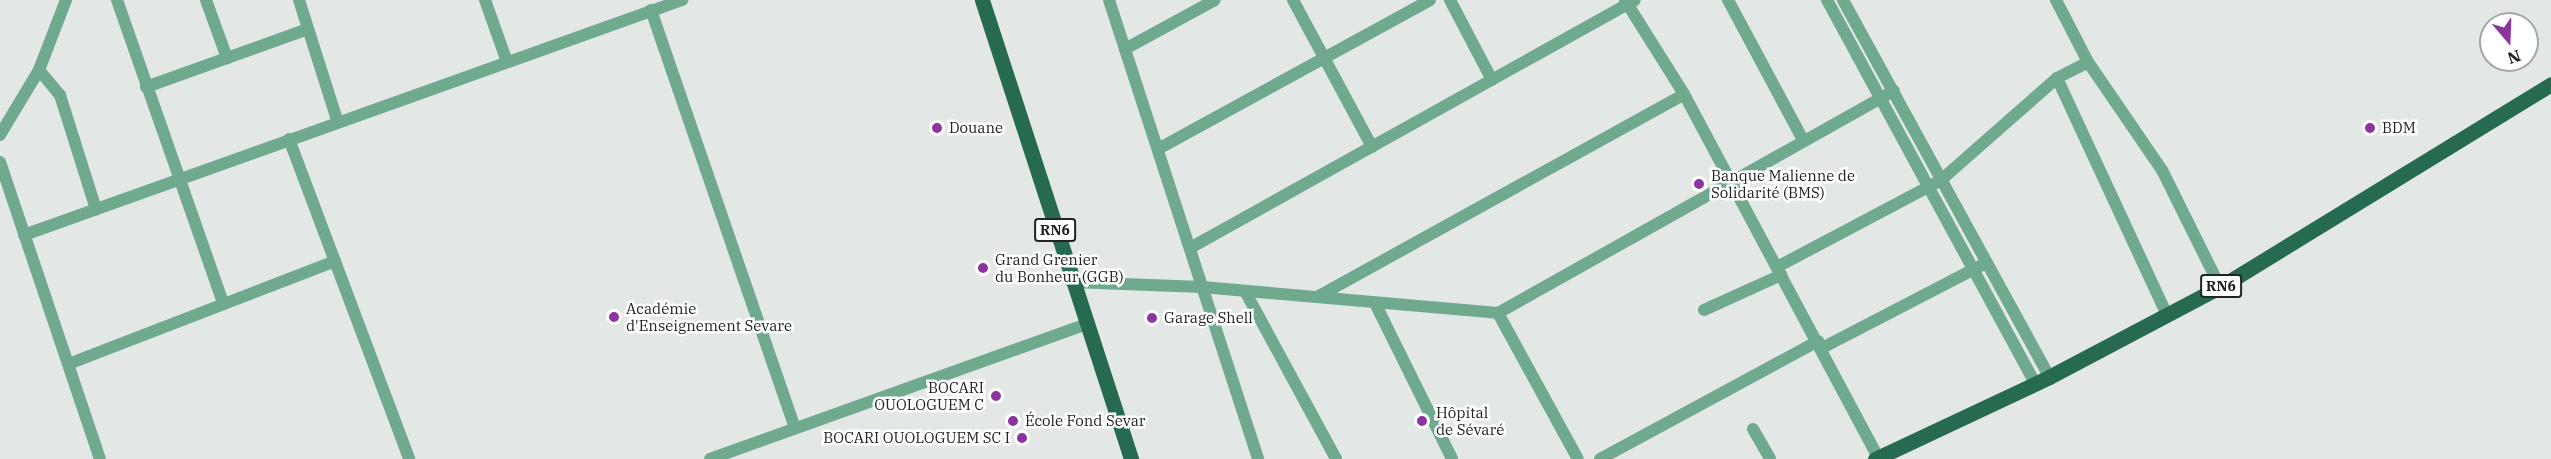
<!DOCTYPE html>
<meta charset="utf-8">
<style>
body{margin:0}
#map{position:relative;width:2551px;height:459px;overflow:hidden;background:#e3e7e5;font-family:"IBM Plex Serif",serif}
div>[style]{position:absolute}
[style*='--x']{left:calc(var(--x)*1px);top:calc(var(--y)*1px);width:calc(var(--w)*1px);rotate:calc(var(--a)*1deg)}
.minor>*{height:12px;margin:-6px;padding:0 6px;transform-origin:6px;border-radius:6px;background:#6fa98e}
.major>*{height:15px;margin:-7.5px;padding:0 7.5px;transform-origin:7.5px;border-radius:7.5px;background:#266a50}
.dots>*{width:16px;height:16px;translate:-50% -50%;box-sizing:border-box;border:3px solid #fff;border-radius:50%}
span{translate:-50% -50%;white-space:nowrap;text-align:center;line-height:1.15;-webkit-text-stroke:5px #fff;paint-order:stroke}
.shield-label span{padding:2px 4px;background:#fff;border:2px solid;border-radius:4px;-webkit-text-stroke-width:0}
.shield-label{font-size:14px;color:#222423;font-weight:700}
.poi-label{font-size:15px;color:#222423}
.left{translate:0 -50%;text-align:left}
.right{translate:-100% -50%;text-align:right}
.north{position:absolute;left:2479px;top:12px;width:60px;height:60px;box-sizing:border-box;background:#fff;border:2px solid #a7a7a7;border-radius:50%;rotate:161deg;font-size:16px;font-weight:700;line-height:24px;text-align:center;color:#222423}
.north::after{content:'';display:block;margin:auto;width:21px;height:27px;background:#8c34a0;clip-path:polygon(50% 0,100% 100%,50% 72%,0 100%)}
</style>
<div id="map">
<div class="minor">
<div style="--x:117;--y:0;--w:321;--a:70.7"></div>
<div style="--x:206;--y:0;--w:62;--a:70.1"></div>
<div style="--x:299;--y:0;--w:126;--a:72.4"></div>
<div style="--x:485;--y:0;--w:63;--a:70.4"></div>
<div style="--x:1109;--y:0;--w:483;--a:72"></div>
<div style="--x:1293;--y:0;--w:167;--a:61.7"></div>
<div style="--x:1450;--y:0;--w:90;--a:62.3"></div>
<div style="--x:1625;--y:0;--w:111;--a:57.9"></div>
<div style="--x:1684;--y:94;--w:414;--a:61.9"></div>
<div style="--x:1728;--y:0;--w:159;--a:61.8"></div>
<div style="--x:1827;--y:0;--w:436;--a:61.5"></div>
<div style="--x:1843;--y:0;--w:430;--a:61.3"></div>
<div style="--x:2056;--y:0;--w:70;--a:62.7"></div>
<div style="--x:2088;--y:62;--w:131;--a:55.6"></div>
<div style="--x:2162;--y:170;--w:131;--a:63.6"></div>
<div style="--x:651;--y:10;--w:442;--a:71"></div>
<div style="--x:1125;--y:49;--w:102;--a:-28.6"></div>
<div style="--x:39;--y:70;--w:33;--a:50"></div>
<div style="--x:60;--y:95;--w:120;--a:72.5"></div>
<div style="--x:2057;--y:78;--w:261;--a:65.1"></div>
<div style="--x:146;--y:87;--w:172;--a:-19.7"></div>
<div style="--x:0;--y:135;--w:76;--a:-59"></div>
<div style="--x:39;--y:70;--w:75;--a:-68.9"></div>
<div style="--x:289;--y:139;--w:342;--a:69.4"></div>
<div style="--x:1158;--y:149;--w:310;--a:-28.7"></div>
<div style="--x:0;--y:162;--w:313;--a:71.4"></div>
<div style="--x:24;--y:235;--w:699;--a:-19.65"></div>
<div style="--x:1190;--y:248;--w:509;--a:-29.13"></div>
<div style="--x:1777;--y:267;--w:186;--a:-27.9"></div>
<div style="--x:1941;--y:180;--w:154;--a:-41.3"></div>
<div style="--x:2057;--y:78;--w:35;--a:-27"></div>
<div style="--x:1071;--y:282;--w:131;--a:2.2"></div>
<div style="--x:1202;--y:287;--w:297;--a:5"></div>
<div style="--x:1498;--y:313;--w:454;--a:-29.3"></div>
<div style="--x:1246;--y:293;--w:189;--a:61.5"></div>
<div style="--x:1317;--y:297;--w:419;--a:-28.9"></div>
<div style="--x:1375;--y:303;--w:174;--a:63.7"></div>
<div style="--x:1704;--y:310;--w:85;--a:-24.4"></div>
<div style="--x:1498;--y:313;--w:166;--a:61.3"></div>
<div style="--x:1822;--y:348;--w:180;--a:-27.4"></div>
<div style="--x:71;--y:363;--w:283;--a:-21.1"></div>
<div style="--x:1753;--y:429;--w:34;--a:60"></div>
<div style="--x:710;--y:459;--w:400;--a:-19.7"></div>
<div style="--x:1600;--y:459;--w:248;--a:-28.4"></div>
</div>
<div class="major">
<div style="--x:982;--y:0;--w:483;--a:72"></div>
<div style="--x:1875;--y:459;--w:192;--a:-25.2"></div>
<div style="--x:2049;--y:377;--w:193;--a:-27.8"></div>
<div style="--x:2220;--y:287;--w:388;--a:-31.5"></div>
</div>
<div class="dots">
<div style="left:937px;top:128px;background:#8c34a0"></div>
<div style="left:2370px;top:128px;background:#8c34a0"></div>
<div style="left:1699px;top:184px;background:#8c34a0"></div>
<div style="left:983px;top:268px;background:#8c34a0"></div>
<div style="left:614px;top:317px;background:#8c34a0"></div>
<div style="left:1152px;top:318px;background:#8c34a0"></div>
<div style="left:996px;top:396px;background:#8c34a0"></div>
<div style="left:1013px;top:421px;background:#8c34a0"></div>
<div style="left:1422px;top:421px;background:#8c34a0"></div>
<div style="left:1022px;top:438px;background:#8c34a0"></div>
</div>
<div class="shield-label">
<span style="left:1055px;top:230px">RN6</span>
<span style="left:2221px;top:286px">RN6</span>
</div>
<div class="poi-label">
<span class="left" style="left:949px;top:128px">Douane</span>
<span class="left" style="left:2382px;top:128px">BDM</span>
<span class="left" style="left:1711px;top:184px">Banque Malienne de<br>Solidarité (BMS)</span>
<span class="left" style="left:995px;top:268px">Grand Grenier<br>du Bonheur (GGB)</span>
<span class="left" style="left:626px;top:317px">Académie<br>d'Enseignement Sevare</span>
<span class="left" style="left:1164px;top:318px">Garage Shell</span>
<span class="right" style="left:984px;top:396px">BOCARI<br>OUOLOGUEM C</span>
<span class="left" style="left:1436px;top:421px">Hôpital<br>de Sévaré</span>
<span class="left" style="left:1025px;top:421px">École Fond Sevar</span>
<span class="right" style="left:1010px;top:438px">BOCARI OUOLOGUEM SC I</span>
</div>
<div class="north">N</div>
</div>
